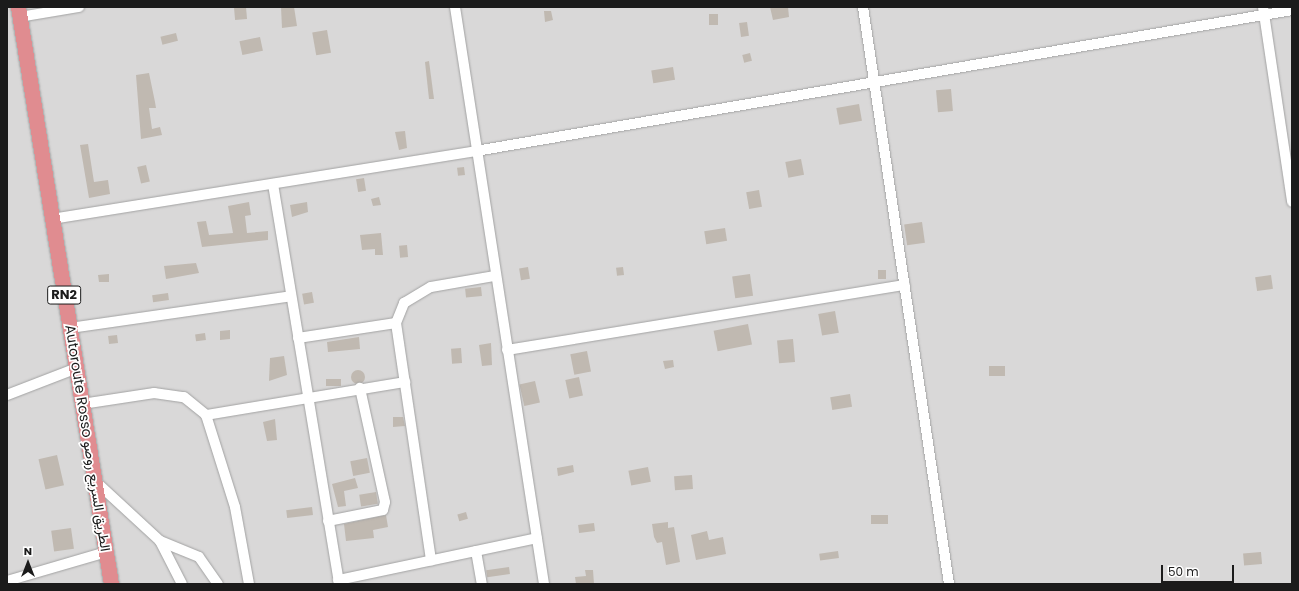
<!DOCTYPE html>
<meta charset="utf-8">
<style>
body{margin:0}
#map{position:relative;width:1299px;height:591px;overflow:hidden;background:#eceae1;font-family:Poppins,Vazirmatn,sans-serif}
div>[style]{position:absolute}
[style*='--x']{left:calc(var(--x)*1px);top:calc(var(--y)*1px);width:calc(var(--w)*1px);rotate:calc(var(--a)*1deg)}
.residential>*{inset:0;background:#d9d8d8;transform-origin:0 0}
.building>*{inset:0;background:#c0b9b1;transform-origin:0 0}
.round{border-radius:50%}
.roads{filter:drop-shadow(0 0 1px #a2a2a2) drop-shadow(0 0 1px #a2a2a2)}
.minor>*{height:10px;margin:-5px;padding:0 5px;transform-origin:5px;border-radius:5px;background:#fff}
.highway>*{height:15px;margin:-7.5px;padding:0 7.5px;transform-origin:7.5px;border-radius:7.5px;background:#e08c90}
span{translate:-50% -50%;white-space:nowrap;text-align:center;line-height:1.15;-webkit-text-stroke:3.5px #fff;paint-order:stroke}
.shield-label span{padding:1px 3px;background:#fff;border:1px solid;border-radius:3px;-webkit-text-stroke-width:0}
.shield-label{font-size:13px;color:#1b1b1b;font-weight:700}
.street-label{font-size:14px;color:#1b1b1b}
.frame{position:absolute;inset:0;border:8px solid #1b1b1b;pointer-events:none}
.north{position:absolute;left:8px;top:543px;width:40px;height:40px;-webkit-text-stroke:3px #fff;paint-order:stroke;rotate:0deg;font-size:11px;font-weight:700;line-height:16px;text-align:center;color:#1b1b1b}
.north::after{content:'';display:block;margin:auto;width:14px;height:18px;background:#1b1b1b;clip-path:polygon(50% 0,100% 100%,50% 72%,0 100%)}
.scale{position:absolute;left:1161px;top:565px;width:73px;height:18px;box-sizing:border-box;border:2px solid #1b1b1b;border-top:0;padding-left:5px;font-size:12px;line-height:14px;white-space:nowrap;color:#1b1b1b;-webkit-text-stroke:3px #fff;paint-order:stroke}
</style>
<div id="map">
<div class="residential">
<div style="left:7px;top:7px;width:1285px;height:577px"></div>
</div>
<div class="building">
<div style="left:246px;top:7px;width:12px;height:12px;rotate:85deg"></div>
<div style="clip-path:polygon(281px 7px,294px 7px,297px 26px,282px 28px)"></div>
<div style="clip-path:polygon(770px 7px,788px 7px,789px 17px,773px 20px)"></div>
<div style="clip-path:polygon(544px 11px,551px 11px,553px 20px,545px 22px)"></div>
<div style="left:709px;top:14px;width:9px;height:11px"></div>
<div style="left:747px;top:22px;width:14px;height:8px;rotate:82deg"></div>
<div style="left:327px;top:30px;width:23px;height:15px;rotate:80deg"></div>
<div style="left:176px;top:33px;width:8px;height:16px;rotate:76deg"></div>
<div style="left:260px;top:37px;width:14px;height:21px;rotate:78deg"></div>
<div style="left:750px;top:53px;width:8px;height:8px;rotate:76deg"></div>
<div style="clip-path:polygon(429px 61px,434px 99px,429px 99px,425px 62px)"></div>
<div style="left:673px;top:67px;width:13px;height:22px;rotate:81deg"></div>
<div style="clip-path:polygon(149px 73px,155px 102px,156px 108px,149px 108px,152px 129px,160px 127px,162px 135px,141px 139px,136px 75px)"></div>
<div style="left:951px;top:89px;width:22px;height:15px;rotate:85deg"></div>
<div style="left:859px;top:104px;width:17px;height:23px;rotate:80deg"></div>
<div style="clip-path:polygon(405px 131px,407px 148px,399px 150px,395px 132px)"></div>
<div style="clip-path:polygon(88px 144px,94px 182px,108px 180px,110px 194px,89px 198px,80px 145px)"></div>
<div style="left:801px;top:159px;width:16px;height:16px;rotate:79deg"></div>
<div style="left:146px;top:165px;width:17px;height:9px;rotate:77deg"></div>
<div style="left:464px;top:167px;width:8px;height:7px;rotate:83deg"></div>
<div style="left:364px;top:178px;width:13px;height:8px;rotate:81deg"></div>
<div style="left:759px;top:190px;width:17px;height:13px;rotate:80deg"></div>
<div style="clip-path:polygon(379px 197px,381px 205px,373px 206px,371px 199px)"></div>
<div style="clip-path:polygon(249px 202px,251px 215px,245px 216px,247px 233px,268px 231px,268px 240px,202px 247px,197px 222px,206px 221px,209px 235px,233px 233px,228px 206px)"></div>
<div style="clip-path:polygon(307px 202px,308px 212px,292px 217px,290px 205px)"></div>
<div style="left:922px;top:222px;width:21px;height:18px;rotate:82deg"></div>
<div style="left:725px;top:228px;width:13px;height:21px;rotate:81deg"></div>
<div style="clip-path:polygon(381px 233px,383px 255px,375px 255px,375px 249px,362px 250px,360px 235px)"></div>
<div style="left:407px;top:245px;width:12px;height:8px;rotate:85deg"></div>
<div style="clip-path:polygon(196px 263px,199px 273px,166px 279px,164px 266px)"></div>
<div style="left:528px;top:267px;width:12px;height:9px;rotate:81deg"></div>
<div style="left:623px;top:267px;width:8px;height:7px;rotate:83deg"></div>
<div style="left:878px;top:270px;width:8px;height:9px"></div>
<div style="clip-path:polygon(109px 274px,109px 282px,99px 282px,98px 275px)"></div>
<div style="left:750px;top:274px;width:22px;height:18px;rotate:82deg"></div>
<div style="left:1271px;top:275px;width:14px;height:16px;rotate:82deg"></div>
<div style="left:481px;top:287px;width:9px;height:16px;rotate:84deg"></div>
<div style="left:312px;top:292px;width:11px;height:10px;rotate:80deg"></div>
<div style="left:168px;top:293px;width:7px;height:16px;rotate:82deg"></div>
<div style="left:835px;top:311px;width:22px;height:17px;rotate:80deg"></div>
<div style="left:748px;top:324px;width:21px;height:35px;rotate:79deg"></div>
<div style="clip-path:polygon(230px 330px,230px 339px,220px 340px,220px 331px)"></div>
<div style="left:205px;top:333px;width:7px;height:10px;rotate:82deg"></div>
<div style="left:117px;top:335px;width:8px;height:9px;rotate:83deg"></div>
<div style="clip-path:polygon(359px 337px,360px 349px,328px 352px,327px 342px)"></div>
<div style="left:793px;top:339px;width:23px;height:16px;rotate:85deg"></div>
<div style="clip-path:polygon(491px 343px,492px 365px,482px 366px,479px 345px)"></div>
<div style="left:461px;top:348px;width:15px;height:10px;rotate:86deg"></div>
<div style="left:587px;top:351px;width:21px;height:17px;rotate:79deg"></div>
<div style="clip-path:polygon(284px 356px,287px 375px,269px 381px,270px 358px)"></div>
<div style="clip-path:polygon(673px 360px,674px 367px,665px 369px,663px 361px)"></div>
<div style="left:989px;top:366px;width:16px;height:10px"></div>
<div class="round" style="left:351px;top:370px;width:14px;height:14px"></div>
<div style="left:579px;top:377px;width:19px;height:14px;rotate:78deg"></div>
<div style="left:341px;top:379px;width:7px;height:15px;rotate:90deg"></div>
<div style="left:535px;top:381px;width:22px;height:16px;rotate:77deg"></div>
<div style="left:850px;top:394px;width:13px;height:20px;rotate:81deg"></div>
<div style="clip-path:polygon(393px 417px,403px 417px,405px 426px,393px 427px)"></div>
<div style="clip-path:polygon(275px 419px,277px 440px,267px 441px,263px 422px)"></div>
<div style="left:57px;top:455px;width:31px;height:19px;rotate:77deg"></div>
<div style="left:367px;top:458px;width:15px;height:17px;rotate:79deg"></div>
<div style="clip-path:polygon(573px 465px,574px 472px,558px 476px,557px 468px)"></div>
<div style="left:648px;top:467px;width:15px;height:20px;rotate:79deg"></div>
<div style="left:692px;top:475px;width:14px;height:18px;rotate:86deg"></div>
<div style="clip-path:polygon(355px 478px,358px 488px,344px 491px,346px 506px,338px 507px,332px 484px)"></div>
<div style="left:376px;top:492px;width:12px;height:17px;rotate:81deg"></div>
<div style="left:312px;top:507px;width:8px;height:26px;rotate:83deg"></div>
<div style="left:466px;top:512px;width:7px;height:9px;rotate:74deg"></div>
<div style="clip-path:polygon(386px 515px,388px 527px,373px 530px,374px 538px,346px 541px,344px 524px)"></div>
<div style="left:871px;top:515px;width:17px;height:9px"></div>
<div style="clip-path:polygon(668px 522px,668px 528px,674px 527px,680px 562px,666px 565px,662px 542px,657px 543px,654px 537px,652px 524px)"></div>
<div style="left:594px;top:523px;width:8px;height:16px;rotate:83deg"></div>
<div style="left:71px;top:528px;width:21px;height:20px;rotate:82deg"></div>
<div style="clip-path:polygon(707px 531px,709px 540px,723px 537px,726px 554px,696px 560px,691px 535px)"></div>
<div style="left:838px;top:551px;width:7px;height:19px;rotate:82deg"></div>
<div style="left:1261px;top:552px;width:12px;height:18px;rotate:85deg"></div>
<div style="left:509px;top:567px;width:7px;height:23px;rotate:82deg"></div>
<div style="clip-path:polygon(585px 570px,593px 570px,594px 584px,576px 584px,575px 577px,586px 576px)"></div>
</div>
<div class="roads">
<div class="minor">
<div style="--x:455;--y:7;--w:584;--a:81.23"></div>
<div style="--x:863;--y:7;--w:583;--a:81.52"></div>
<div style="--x:1263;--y:7;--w:197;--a:81.5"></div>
<div style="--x:19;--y:17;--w:61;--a:-9.5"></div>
<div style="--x:273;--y:184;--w:405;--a:80.6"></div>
<div style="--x:52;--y:219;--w:429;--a:-9.1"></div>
<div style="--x:476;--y:151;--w:828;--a:-9.8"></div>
<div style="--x:396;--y:323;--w:240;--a:81.6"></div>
<div style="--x:70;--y:328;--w:223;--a:-8.2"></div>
<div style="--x:298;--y:338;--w:99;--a:-8.7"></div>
<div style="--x:396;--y:323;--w:22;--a:-68"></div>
<div style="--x:404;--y:303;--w:31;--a:-31"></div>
<div style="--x:431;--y:287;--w:65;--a:-9.8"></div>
<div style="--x:507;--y:350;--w:403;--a:-9.3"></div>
<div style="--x:7;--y:395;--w:75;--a:-21.1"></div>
<div style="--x:82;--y:404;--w:73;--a:-8.7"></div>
<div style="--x:154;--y:393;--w:30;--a:8"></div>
<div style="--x:184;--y:397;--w:28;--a:39"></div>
<div style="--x:206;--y:415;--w:96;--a:72.5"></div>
<div style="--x:235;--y:507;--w:78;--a:79.7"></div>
<div style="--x:206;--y:415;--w:202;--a:-9.4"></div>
<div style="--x:95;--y:481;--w:88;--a:42.7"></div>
<div style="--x:160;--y:541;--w:42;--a:22.3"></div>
<div style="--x:199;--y:557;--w:33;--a:55"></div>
<div style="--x:328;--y:521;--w:56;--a:-11.3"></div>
<div style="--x:383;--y:510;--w:8;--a:-76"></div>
<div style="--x:385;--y:502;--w:117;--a:-102.4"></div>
<div style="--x:160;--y:541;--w:48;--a:62.9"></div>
<div style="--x:476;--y:551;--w:34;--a:80"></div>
<div style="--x:338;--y:580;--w:203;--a:-11.9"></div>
<div style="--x:7;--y:581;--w:103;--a:-16.3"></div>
</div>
<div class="highway">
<div style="--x:18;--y:7;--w:584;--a:80.84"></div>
</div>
</div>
<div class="shield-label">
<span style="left:64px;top:295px">RN2</span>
</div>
<div class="street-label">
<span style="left:88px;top:438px;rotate:81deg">Autoroute Rosso الطريق السريع روصو</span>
</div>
<div class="frame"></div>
<div class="north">N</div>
<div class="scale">50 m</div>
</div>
